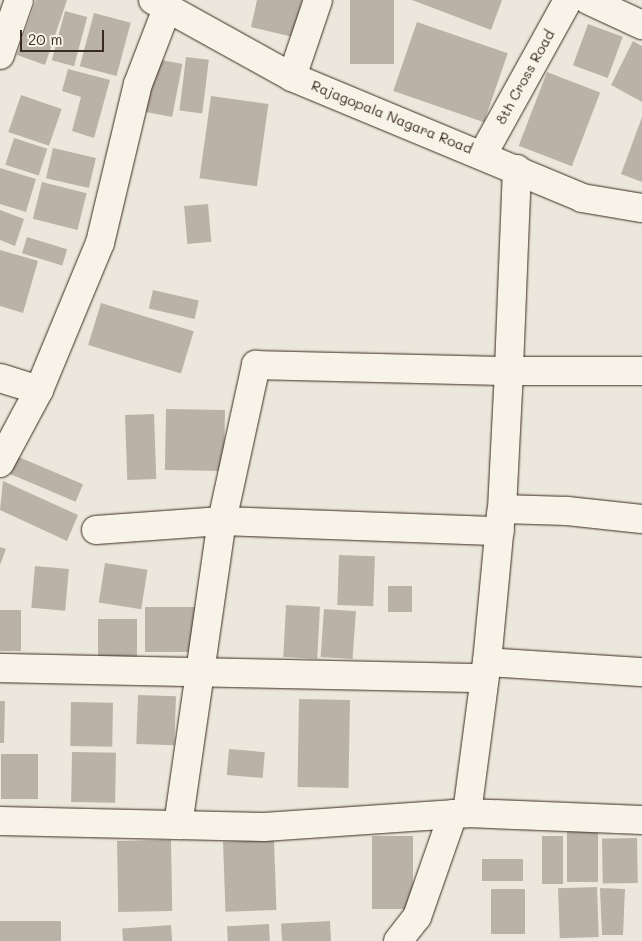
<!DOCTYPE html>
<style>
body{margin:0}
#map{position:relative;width:642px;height:941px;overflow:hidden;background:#ece7dc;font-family:Mali,sans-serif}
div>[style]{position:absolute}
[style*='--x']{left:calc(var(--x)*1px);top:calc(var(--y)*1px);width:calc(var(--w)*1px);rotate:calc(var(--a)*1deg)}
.building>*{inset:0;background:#bab2a7;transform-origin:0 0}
.roads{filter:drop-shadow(0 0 1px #3b2a1e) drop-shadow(0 0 1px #3b2a1e)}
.minor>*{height:28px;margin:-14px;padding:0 14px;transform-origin:14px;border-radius:14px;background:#f7f3e8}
span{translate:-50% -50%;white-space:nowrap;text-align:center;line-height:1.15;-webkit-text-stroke:5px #f7f3e8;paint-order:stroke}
.street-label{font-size:14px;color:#3b2a1e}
.scale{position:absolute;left:20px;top:30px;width:84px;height:22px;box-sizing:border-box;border:2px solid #3b2a1e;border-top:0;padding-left:6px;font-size:15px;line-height:18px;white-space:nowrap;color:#3b2a1e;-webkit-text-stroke:4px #f7f3e8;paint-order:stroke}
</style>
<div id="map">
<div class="building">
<div style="clip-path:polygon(36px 0,67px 0,45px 65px,17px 55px)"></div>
<div style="clip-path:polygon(257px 0,302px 0,293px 37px,251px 27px)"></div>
<div style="left:350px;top:0;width:44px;height:64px"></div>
<div style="clip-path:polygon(412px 0,502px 0,491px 30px)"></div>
<div style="left:65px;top:11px;width:23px;height:51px;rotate:15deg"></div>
<div style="left:94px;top:13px;width:38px;height:55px;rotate:15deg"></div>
<div style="left:417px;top:22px;width:96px;height:73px;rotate:19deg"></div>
<div style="left:588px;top:24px;width:37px;height:44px;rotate:20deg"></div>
<div style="clip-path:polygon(633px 41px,642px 46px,642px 102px,611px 85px)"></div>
<div style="left:186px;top:57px;width:23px;height:54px;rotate:7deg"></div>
<div style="left:151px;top:58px;width:32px;height:54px;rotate:11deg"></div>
<div style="clip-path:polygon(68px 69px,110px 80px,94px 138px,72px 131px,81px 97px,62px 91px)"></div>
<div style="left:547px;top:72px;width:57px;height:79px;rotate:21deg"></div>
<div style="left:21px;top:95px;width:43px;height:39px;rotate:19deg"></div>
<div style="left:211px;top:96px;width:58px;height:83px;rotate:8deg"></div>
<div style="clip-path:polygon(642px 117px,642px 182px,621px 174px)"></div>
<div style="left:14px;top:138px;width:35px;height:28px;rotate:18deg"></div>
<div style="left:53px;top:148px;width:44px;height:31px;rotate:13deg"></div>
<div style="clip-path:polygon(0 168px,36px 179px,26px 212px,0 204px)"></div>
<div style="left:42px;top:182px;width:46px;height:38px;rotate:14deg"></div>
<div style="left:208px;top:204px;width:38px;height:24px;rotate:85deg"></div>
<div style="clip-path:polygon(0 210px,24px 219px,15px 246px,0 240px)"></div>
<div style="left:27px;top:237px;width:42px;height:17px;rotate:17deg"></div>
<div style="clip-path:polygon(0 250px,38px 261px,23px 313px,0 306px)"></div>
<div style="left:153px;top:290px;width:47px;height:19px;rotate:13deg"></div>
<div style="left:101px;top:303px;width:97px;height:44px;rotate:17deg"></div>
<div style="left:166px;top:409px;width:59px;height:61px;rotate:1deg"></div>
<div style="left:154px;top:414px;width:65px;height:29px;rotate:88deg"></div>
<div style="left:14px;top:455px;width:75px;height:19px;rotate:23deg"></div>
<div style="clip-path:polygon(3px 481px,78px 515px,67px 541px,0 510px)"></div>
<div style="clip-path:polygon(0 547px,6px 549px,0 565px)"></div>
<div style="left:339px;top:555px;width:36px;height:50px;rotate:2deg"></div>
<div style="left:105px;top:563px;width:43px;height:40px;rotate:9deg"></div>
<div style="left:35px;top:566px;width:34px;height:42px;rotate:5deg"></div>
<div style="left:388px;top:586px;width:24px;height:26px"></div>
<div style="left:286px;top:605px;width:34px;height:52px;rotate:3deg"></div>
<div style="left:145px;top:607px;width:55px;height:45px"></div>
<div style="left:324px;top:609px;width:32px;height:48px;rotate:4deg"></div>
<div style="left:0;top:610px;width:21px;height:41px"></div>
<div style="left:98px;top:619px;width:39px;height:43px"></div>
<div style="left:138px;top:695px;width:38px;height:49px;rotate:2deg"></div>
<div style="left:299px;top:699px;width:51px;height:88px;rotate:1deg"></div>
<div style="clip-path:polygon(0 701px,5px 701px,4px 743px,0 743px)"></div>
<div style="left:71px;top:702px;width:42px;height:44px;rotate:1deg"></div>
<div style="left:229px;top:749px;width:36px;height:26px;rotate:5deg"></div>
<div style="left:72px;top:752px;width:44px;height:50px;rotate:1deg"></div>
<div style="left:1px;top:754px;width:37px;height:45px"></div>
<div style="left:567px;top:831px;width:31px;height:51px"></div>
<div style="left:372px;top:836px;width:41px;height:73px"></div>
<div style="left:542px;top:836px;width:21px;height:48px"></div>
<div style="left:637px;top:838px;width:45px;height:35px;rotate:89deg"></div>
<div style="left:171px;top:840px;width:71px;height:54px;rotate:89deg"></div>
<div style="left:274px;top:840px;width:70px;height:51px;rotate:88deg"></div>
<div style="left:523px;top:859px;width:22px;height:41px;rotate:90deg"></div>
<div style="left:597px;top:887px;width:50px;height:39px;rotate:88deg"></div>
<div style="clip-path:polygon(600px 888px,625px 889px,623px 935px,602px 935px)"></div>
<div style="left:491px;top:889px;width:34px;height:45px"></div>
<div style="left:61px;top:921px;width:20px;height:61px;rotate:90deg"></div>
<div style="left:330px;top:921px;width:20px;height:49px;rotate:87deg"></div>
<div style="left:269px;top:924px;width:17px;height:42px;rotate:87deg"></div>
<div style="left:171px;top:925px;width:16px;height:49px;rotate:86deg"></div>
</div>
<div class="roads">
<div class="minor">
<div style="--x:153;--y:0;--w:159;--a:29"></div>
<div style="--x:292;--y:77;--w:314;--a:22.6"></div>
<div style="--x:582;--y:198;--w:61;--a:9.5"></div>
<div style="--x:588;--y:0;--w:60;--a:24.8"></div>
<div style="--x:0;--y:55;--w:58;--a:-70.9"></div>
<div style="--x:292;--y:77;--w:81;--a:-71.3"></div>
<div style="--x:483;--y:154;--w:176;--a:-61.1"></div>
<div style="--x:517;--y:169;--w:202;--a:92.3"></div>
<div style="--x:509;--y:371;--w:133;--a:0"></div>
<div style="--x:0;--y:378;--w:41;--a:17.1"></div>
<div style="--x:0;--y:463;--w:83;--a:-61.9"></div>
<div style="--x:39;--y:390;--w:159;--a:-67.5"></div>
<div style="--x:100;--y:243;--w:163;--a:-76.6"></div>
<div style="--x:138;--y:84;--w:84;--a:-69"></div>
<div style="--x:96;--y:530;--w:126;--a:-4.1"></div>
<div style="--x:222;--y:521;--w:278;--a:2.1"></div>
<div style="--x:487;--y:662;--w:150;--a:-84.6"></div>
<div style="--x:0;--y:668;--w:483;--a:1.2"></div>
<div style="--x:467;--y:813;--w:152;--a:-82.5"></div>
<div style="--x:487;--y:662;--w:155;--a:3.7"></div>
<div style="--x:0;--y:821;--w:264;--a:1.3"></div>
<div style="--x:264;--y:827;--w:203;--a:-3.9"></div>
<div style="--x:467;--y:813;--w:175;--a:2.3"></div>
<div style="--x:178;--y:825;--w:307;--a:-81.8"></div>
<div style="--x:222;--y:521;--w:160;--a:-77.7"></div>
<div style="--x:256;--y:365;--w:253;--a:1.4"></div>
<div style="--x:509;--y:371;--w:138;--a:92.9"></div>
<div style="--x:502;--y:509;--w:65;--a:1.8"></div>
<div style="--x:567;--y:511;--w:75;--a:6.1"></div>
<div style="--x:398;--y:941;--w:31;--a:-52"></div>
<div style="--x:417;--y:917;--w:109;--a:-70.7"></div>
</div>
</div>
<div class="street-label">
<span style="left:525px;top:77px;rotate:-61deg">8th Cross Road</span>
<span style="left:392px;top:117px;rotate:22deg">Rajagopala Nagara Road</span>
</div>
<div class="scale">20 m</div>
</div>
